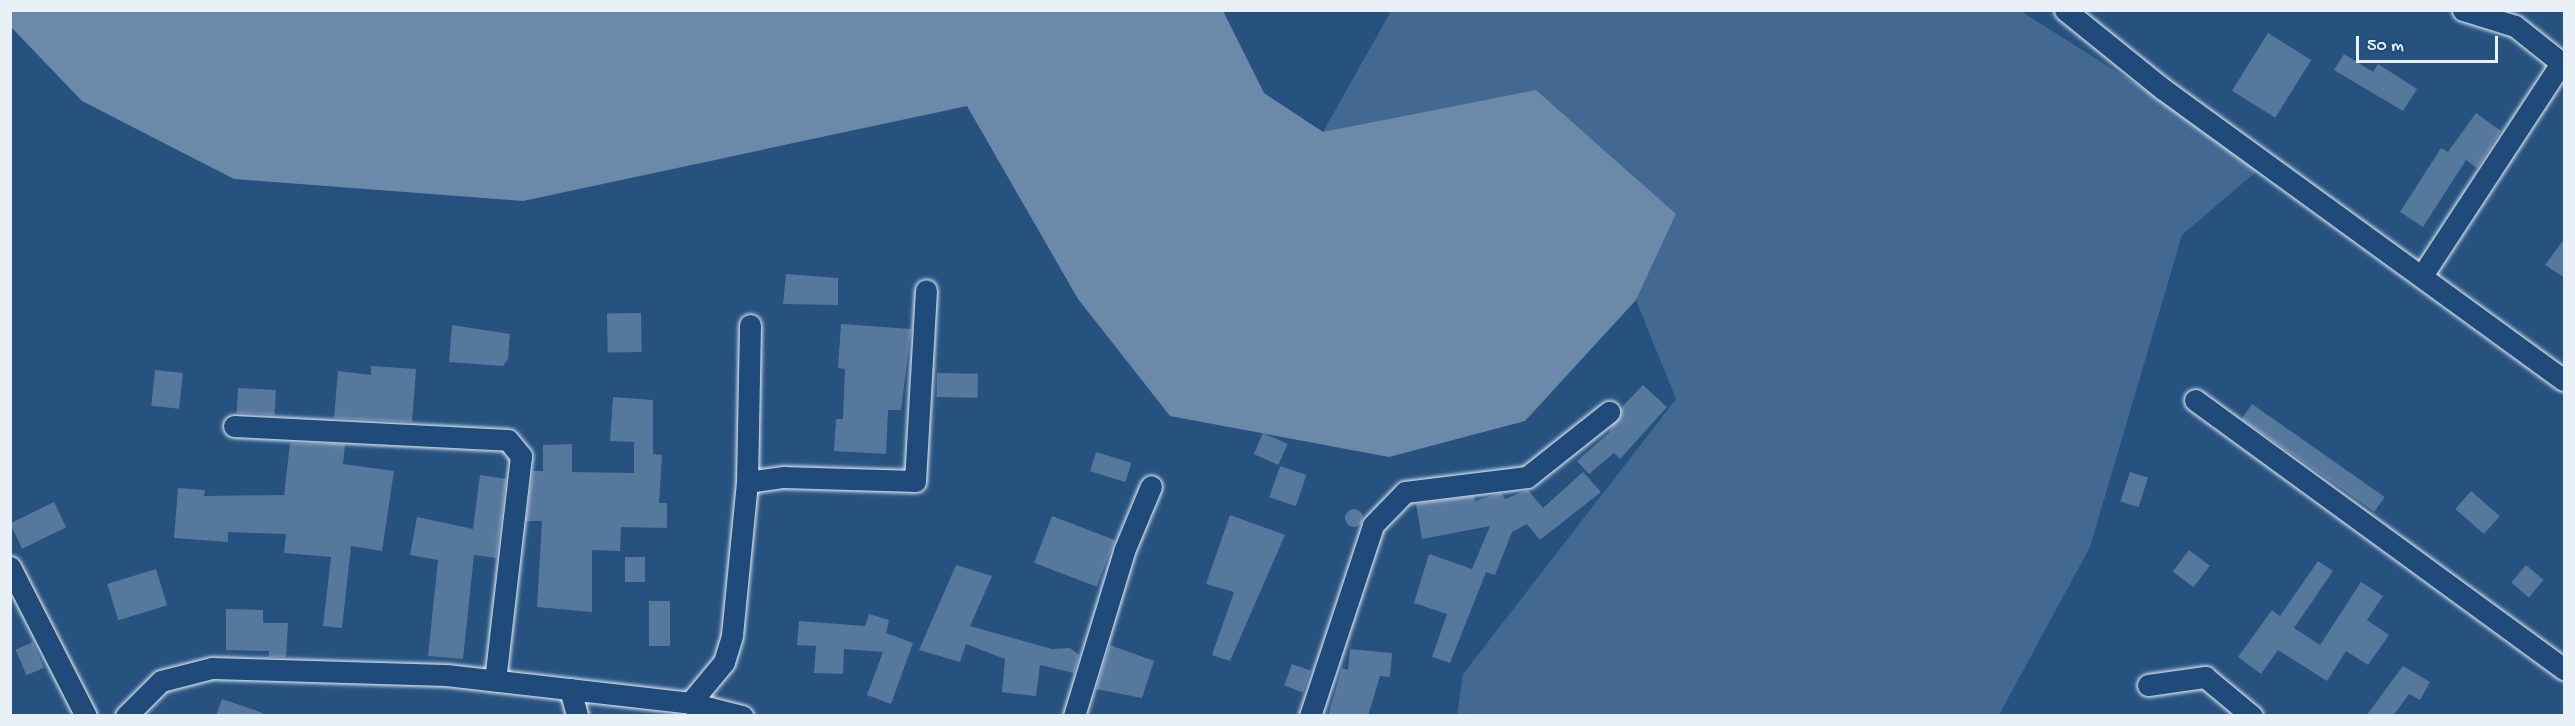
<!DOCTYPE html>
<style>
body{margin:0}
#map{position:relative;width:2575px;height:726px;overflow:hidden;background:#27517f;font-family:"Gochi Hand",sans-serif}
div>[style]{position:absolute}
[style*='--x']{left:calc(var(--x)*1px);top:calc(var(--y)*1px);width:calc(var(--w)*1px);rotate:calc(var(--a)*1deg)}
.green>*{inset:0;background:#436891}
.water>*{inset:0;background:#6b8aaa}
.building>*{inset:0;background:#57789d;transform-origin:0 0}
.round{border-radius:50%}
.roads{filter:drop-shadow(0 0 2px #e8f1f8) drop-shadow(0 0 2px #e8f1f8)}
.street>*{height:21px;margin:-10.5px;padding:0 10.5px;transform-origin:10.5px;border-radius:10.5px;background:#1f4a7a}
span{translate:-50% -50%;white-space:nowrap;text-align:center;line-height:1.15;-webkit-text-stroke:4.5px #1f4a7a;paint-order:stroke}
.frame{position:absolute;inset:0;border:12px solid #e8f1f8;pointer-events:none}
.scale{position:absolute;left:2356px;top:36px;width:142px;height:27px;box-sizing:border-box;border:3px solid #e8f1f8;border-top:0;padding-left:8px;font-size:18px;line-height:21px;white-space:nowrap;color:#e8f1f8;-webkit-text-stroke:4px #1f4a7a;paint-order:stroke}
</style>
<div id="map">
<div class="green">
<div style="clip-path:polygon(2019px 10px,2264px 165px,2182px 235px,2090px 547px,1999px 715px,1457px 716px,1463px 674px,1676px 399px,1636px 300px,1676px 214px,1323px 132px,1391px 11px)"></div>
</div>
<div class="water">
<div style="clip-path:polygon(11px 10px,1223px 11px,1264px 93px,1323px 132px,1536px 90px,1676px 214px,1636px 300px,1525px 421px,1389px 457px,1170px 416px,1078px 299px,967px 106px,523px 201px,234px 179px,82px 101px,11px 27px)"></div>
</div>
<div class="building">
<div style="left:2268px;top:33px;width:51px;height:68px;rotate:32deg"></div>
<div style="clip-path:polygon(2344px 54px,2373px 72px,2378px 64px,2417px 89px,2403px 111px,2334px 70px)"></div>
<div style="clip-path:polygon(2476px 113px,2501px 131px,2477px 168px,2466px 160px,2423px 227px,2400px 212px,2441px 148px,2448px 152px)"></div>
<div style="clip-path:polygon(2565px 238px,2565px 278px,2545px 265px)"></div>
<div style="clip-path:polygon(786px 274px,838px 278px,838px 305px,783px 304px)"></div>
<div style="left:641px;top:313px;width:39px;height:34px;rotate:89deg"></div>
<div style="clip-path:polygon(841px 324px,911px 329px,901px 410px,888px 410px,886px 454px,834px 451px,836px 419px,843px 419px,845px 369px,838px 368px)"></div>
<div style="clip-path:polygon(452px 325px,510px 334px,508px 359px,503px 366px,449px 362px)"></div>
<div style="clip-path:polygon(371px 366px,416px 369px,412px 422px,334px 418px,338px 371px,371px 375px)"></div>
<div style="left:155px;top:370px;width:28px;height:36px;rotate:6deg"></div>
<div style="left:937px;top:373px;width:41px;height:24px;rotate:1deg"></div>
<div style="clip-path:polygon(1643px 385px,1667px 407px,1620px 459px,1614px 453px,1589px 474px,1577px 461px,1609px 433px,1621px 408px)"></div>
<div style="left:238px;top:388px;width:38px;height:25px;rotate:3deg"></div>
<div style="clip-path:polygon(613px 397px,653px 400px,653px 454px,662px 455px,659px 503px,667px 503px,667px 528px,621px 527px,620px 551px,592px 550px,592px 612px,537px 607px,542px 521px,526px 521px,533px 471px,543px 471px,543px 445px,572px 444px,572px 472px,634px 473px,634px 442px,610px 441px)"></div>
<div style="left:2252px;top:404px;width:162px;height:18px;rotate:35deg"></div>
<div style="left:1263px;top:433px;width:27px;height:23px;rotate:24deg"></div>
<div style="clip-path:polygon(290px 443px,345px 444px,343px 464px,394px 471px,382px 551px,351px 546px,342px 628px,323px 626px,331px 557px,284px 553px,286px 534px,228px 532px,228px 542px,174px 538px,178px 488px,205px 490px,204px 496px,284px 495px)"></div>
<div style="left:1096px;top:452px;width:37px;height:20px;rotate:17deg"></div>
<div style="left:1280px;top:466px;width:28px;height:33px;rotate:19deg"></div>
<div style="clip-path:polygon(1583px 472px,1601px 492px,1540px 540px,1527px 524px,1512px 532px,1495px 575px,1486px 572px,1450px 663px,1432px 657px,1447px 614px,1414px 603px,1429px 554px,1472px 569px,1490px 526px,1422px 539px,1416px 504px,1474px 496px,1475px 501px,1501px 493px,1505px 499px,1528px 490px,1543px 508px)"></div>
<div style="left:2130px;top:472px;width:19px;height:31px;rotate:18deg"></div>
<div style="clip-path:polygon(480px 475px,506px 479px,496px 558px,474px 555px,463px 659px,428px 656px,438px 560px,410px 555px,417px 517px,473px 529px)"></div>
<div style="left:2471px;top:491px;width:38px;height:24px;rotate:41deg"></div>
<div style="left:54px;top:502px;width:28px;height:49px;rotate:64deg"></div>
<div class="round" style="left:1345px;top:509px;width:18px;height:18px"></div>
<div style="clip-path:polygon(1230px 515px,1285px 535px,1230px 661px,1212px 655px,1234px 592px,1206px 584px)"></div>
<div style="left:1052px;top:516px;width:67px;height:50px;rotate:21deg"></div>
<div style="left:2189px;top:550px;width:26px;height:27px;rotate:37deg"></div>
<div style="left:645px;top:557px;width:25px;height:20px;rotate:90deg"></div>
<div style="clip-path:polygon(2318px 561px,2333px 571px,2294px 628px,2320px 645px,2361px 582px,2383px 596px,2367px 620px,2389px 635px,2368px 665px,2346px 651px,2327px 681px,2278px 650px,2261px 674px,2238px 657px,2272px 610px,2280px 616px)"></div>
<div style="clip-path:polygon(956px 565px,992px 576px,970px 626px,1052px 649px,1070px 648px,1079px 655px,1074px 673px,1040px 665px,1036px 696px,1002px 692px,1005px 659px,966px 644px,960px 662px,919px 650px)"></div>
<div style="left:2526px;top:565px;width:23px;height:23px;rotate:40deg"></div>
<div style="left:156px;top:569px;width:38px;height:51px;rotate:73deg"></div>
<div style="left:649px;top:601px;width:21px;height:45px"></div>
<div style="clip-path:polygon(226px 609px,263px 610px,263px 623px,288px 623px,286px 657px,269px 657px,269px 651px,226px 650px)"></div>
<div style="clip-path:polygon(869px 614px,889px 620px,886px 633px,913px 643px,891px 704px,867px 695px,883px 652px,844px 649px,843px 674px,814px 673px,816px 646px,797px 645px,799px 621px,865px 626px)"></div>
<div style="left:33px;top:642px;width:28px;height:19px;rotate:67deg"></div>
<div style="clip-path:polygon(1110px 645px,1154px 661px,1142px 698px,1096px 689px)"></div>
<div style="clip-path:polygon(1350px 649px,1392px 653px,1390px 677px,1380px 676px,1368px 716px,1328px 716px,1342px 668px,1348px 670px)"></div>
<div style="left:1292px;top:664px;width:20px;height:23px;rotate:20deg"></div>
<div style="clip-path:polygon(2403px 666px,2430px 682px,2420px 700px,2409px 694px,2393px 716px,2366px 716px)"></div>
<div style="clip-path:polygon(222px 699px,263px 713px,262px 716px,216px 716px)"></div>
</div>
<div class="roads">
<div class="street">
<div style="--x:2065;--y:10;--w:126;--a:38.9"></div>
<div style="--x:2163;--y:89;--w:495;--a:36"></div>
<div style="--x:2463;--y:10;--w:54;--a:17.1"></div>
<div style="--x:2515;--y:26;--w:63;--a:38.5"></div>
<div style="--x:2423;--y:274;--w:252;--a:-56.8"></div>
<div style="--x:2195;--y:400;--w:457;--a:36.1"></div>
<div style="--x:234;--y:426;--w:274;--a:2.9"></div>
<div style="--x:508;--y:440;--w:21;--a:51"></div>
<div style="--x:521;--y:456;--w:226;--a:96.6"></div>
<div style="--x:747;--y:482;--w:157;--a:-88.9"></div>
<div style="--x:10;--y:567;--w:167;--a:63"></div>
<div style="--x:2148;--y:685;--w:58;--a:-8"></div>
<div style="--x:2205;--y:677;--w:61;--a:39.7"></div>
<div style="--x:570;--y:689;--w:28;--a:75"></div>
<div style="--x:690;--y:703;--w:53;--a:-50.3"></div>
<div style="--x:724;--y:662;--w:28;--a:-73"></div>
<div style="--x:732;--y:635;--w:154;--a:-84.4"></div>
<div style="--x:747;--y:482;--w:37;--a:-8"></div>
<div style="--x:784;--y:477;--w:131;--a:1.7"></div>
<div style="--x:915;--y:481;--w:191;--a:-86.7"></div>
<div style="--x:126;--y:716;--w:49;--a:-45"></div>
<div style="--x:161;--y:681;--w:53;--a:-14.3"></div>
<div style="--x:212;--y:668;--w:234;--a:1.7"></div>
<div style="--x:446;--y:675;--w:246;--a:6.5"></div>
<div style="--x:690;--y:703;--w:54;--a:14"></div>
<div style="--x:1074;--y:716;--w:172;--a:-73.1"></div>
<div style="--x:1124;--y:551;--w:70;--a:-67.4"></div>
<div style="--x:1310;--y:716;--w:201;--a:-71.7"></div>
<div style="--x:1373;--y:525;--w:46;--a:-45.9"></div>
<div style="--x:1405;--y:492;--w:123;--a:-7"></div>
<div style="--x:1527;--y:477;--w:105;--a:-38.4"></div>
</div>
</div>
<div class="frame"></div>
<div class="scale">50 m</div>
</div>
